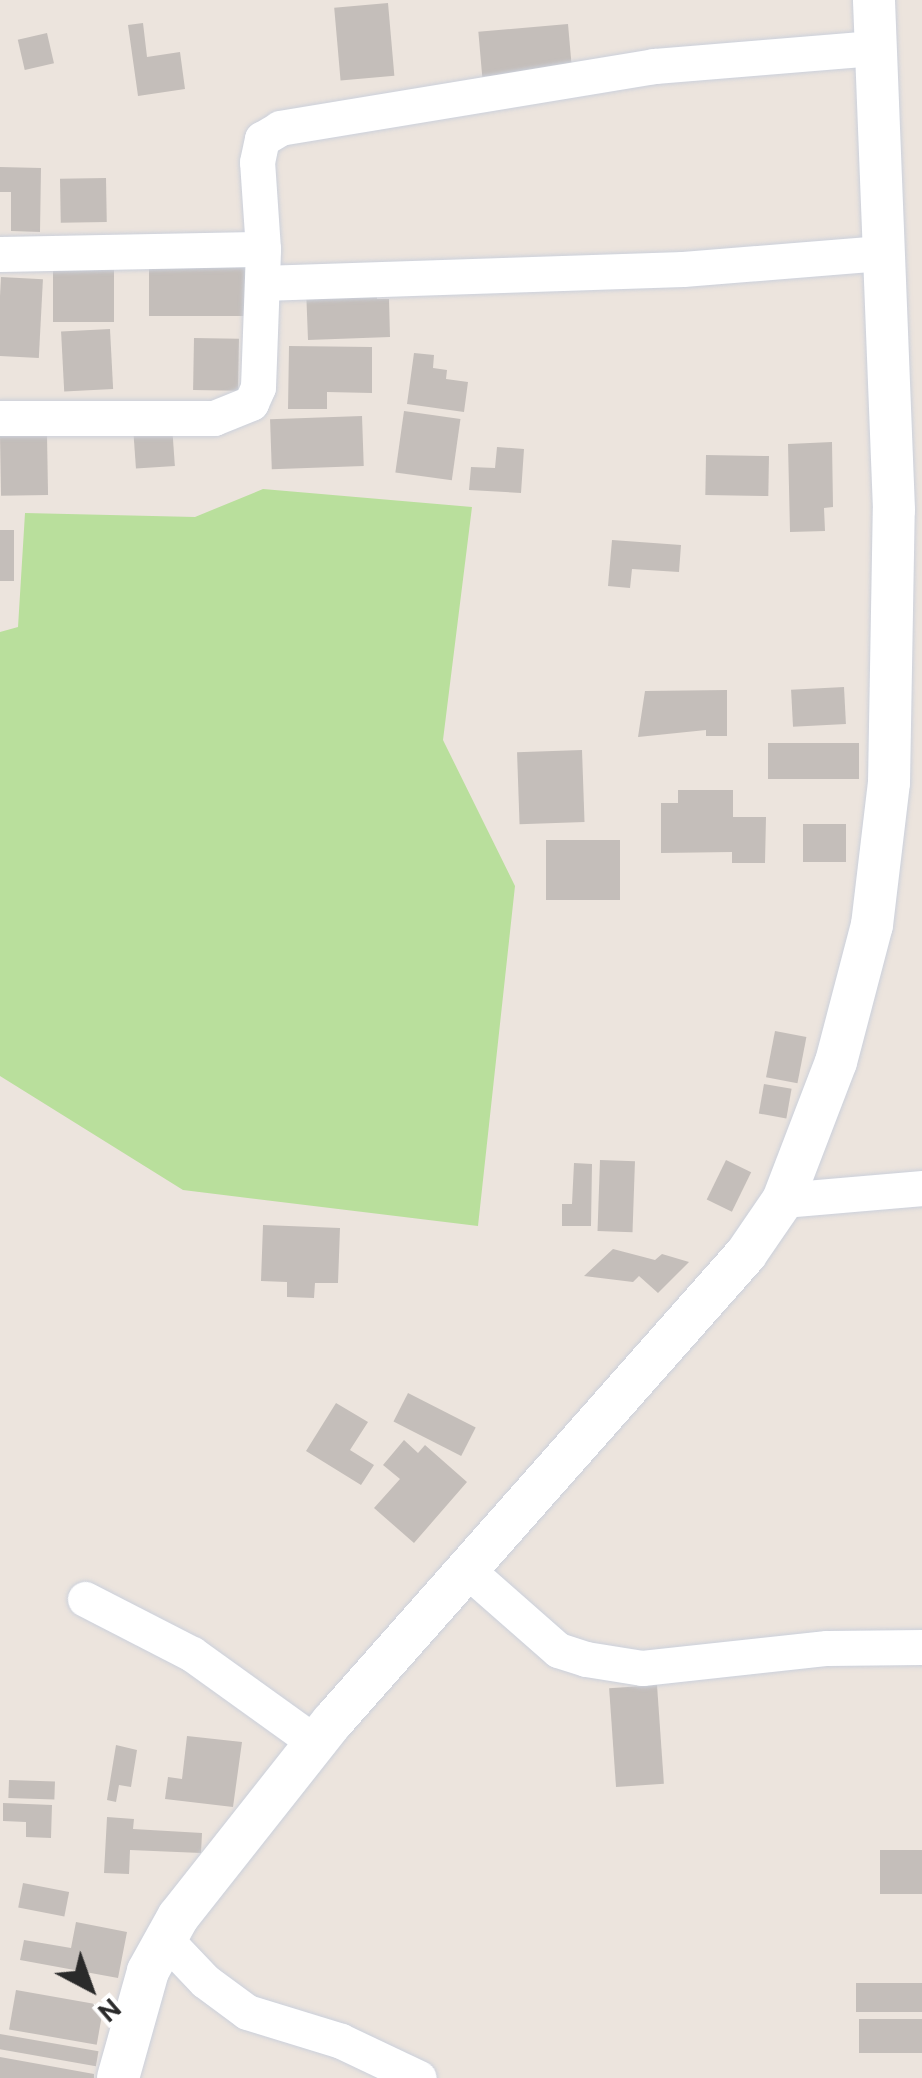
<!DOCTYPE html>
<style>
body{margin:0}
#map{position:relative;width:922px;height:2078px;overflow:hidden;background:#ece4dd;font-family:Cabin,sans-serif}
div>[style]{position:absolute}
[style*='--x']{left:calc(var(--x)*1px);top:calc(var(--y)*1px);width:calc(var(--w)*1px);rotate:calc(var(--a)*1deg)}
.green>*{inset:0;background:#b9df9c}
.building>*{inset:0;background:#c4beba;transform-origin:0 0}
.roads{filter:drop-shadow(0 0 2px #cbd0db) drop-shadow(0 0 2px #cbd0db)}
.minor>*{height:35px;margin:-17.5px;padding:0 17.5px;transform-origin:17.5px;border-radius:17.5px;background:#fff}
.tertiary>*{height:42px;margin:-21px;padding:0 21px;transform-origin:21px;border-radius:21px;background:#fff}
span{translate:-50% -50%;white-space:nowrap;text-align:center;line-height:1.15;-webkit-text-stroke:10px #fff;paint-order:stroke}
.north{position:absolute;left:40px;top:1938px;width:100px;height:100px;-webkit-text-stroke:8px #fff;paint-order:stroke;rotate:139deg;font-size:28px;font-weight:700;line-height:40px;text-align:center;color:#2a2a2a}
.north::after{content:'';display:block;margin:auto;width:35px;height:45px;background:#2a2a2a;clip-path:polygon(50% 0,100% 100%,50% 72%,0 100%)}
</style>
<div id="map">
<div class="green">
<div style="clip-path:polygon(263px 489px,472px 507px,443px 740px,515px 886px,478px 1226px,183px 1190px,0 1076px,0 632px,18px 627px,25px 513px,195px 517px)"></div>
</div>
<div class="building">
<div style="left:388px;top:3px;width:73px;height:54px;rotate:85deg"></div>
<div style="clip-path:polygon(143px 23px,147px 57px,180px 52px,185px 89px,138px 96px,128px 25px)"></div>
<div style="left:568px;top:24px;width:45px;height:90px;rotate:85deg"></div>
<div style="left:47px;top:33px;width:31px;height:30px;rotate:77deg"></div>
<div style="clip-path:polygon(0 167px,41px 168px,40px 232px,11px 231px,11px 192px,0 192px)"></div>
<div style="left:106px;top:178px;width:44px;height:46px;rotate:89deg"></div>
<div style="left:53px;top:262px;width:61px;height:60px"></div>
<div style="left:245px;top:265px;width:51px;height:96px;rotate:90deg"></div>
<div style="left:1px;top:277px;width:42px;height:79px;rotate:3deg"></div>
<div style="clip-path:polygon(377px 285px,377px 299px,389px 299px,390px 337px,308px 340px,306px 288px)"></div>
<div style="left:110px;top:329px;width:60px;height:49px;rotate:87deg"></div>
<div style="left:194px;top:338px;width:45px;height:52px;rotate:1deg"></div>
<div style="clip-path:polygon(289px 346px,372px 347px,372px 393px,327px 392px,327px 409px,288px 409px)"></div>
<div style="clip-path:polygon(414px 353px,434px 355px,433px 368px,447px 370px,446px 379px,468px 382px,464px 412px,407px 404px)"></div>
<div style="left:404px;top:411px;width:57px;height:62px;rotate:8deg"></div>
<div style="left:362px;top:416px;width:50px;height:92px;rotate:88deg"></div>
<div style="left:172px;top:425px;width:41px;height:39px;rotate:86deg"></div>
<div style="left:47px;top:435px;width:60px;height:47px;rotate:89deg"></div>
<div style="clip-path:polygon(832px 442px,833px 507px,824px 508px,825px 531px,790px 532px,788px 444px)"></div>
<div style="clip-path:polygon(497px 447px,524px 449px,521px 493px,469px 490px,471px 467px,495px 468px)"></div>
<div style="left:706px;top:455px;width:63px;height:40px;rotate:1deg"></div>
<div style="left:14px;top:530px;width:51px;height:14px;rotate:90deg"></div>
<div style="clip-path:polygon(612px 540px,681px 545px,679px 572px,632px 569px,630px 588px,608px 586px)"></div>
<div style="left:844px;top:687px;width:37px;height:53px;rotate:87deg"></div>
<div style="clip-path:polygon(727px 690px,727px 736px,706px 736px,706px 730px,638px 737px,645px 691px)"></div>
<div style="left:859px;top:743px;width:36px;height:91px;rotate:90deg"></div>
<div style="left:582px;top:750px;width:72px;height:65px;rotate:88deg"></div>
<div style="clip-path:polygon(678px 790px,733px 790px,733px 817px,766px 817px,765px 863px,732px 863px,732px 852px,661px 853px,661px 803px,678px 803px)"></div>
<div style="left:803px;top:824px;width:43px;height:38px"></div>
<div style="left:546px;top:840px;width:74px;height:60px"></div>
<div style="left:775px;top:1031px;width:32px;height:47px;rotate:11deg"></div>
<div style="left:764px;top:1084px;width:28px;height:30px;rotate:10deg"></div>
<div style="left:600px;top:1160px;width:35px;height:71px;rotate:2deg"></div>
<div style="left:726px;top:1160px;width:28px;height:44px;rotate:26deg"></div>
<div style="clip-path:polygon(574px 1163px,592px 1164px,591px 1226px,562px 1226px,562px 1204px,572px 1204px)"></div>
<div style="clip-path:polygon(263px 1225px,340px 1228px,338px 1283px,315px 1283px,314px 1298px,287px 1297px,287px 1282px,261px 1281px)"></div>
<div style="clip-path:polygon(613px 1249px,655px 1260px,662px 1254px,689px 1262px,658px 1293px,639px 1276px,633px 1282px,584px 1276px)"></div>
<div style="left:408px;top:1393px;width:76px;height:32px;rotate:27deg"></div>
<div style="clip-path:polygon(336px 1403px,368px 1422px,350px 1450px,374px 1465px,361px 1485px,306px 1451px)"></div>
<div style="clip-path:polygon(404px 1440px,418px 1453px,425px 1445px,467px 1482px,414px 1543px,374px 1508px,400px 1479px,383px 1465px)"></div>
<div style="left:657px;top:1685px;width:99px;height:48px;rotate:86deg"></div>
<div style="clip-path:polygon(187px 1736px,242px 1742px,233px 1807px,165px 1799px,168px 1777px,182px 1779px)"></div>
<div style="clip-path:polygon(116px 1745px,137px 1750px,131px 1787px,119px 1785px,116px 1802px,107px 1800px)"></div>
<div style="left:9px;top:1780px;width:46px;height:18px;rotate:2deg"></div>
<div style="clip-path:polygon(3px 1803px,52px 1805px,51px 1838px,26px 1837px,26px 1822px,3px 1821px)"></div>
<div style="clip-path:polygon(107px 1817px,134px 1819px,133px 1829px,202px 1833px,201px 1853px,130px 1850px,129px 1874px,104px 1873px)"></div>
<div style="left:922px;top:1850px;width:44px;height:42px;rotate:90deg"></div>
<div style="left:23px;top:1883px;width:47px;height:25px;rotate:11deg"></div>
<div style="clip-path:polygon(76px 1922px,127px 1932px,118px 1978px,20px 1960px,24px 1940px,71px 1948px)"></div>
<div style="left:922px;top:1983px;width:29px;height:66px;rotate:90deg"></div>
<div style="left:16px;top:1990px;width:89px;height:40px;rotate:10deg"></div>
<div style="left:922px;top:2019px;width:34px;height:63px;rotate:90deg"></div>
<div style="left:0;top:2034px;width:100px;height:15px;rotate:10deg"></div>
<div style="clip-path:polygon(0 2057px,94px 2074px,94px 2078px,0 2078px)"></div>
</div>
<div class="roads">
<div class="minor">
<div style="--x:0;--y:254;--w:263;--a:-1.1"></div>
<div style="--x:262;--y:283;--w:421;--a:-1.9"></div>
<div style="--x:683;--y:269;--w:202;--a:-4.6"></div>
<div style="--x:0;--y:418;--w:214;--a:0"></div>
<div style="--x:214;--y:418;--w:40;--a:-22"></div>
<div style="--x:251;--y:403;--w:17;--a:-66"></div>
<div style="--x:258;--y:387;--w:138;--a:-87.9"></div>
<div style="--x:263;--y:249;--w:87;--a:-93.9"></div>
<div style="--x:257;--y:162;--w:24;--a:-78"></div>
<div style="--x:262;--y:139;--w:21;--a:-31"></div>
<div style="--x:280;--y:128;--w:379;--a:-9.4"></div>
<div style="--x:654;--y:66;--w:221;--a:-4.7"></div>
<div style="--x:783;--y:1200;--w:140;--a:-4.9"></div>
<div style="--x:467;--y:1570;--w:121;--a:41.3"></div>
<div style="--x:558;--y:1650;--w:29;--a:18"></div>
<div style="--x:586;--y:1659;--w:57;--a:9.1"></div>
<div style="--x:642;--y:1668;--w:186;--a:-6.2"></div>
<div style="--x:827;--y:1648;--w:95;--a:-0.6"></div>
<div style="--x:85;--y:1599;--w:120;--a:27.2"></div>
<div style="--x:192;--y:1654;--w:153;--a:35.7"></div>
<div style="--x:165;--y:1939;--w:58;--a:46.4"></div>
<div style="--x:205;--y:1981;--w:52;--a:36.4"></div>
<div style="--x:247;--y:2012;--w:98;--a:17.1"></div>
<div style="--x:341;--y:2041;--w:86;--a:25.4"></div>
</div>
<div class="tertiary">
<div style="--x:118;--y:2078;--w:111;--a:-74.3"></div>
<div style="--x:148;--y:1971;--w:62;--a:-60.9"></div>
<div style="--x:178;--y:1917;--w:250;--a:-51.7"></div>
<div style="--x:333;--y:1721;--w:623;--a:-48.51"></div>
<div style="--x:746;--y:1254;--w:65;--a:-55.6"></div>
<div style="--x:783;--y:1200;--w:148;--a:-69"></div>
<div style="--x:836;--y:1062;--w:142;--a:-75.3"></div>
<div style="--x:872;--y:925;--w:143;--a:-83.2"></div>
<div style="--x:889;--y:783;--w:273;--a:-89"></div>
<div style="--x:894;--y:510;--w:510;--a:-92.25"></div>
</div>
</div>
<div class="north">N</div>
</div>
